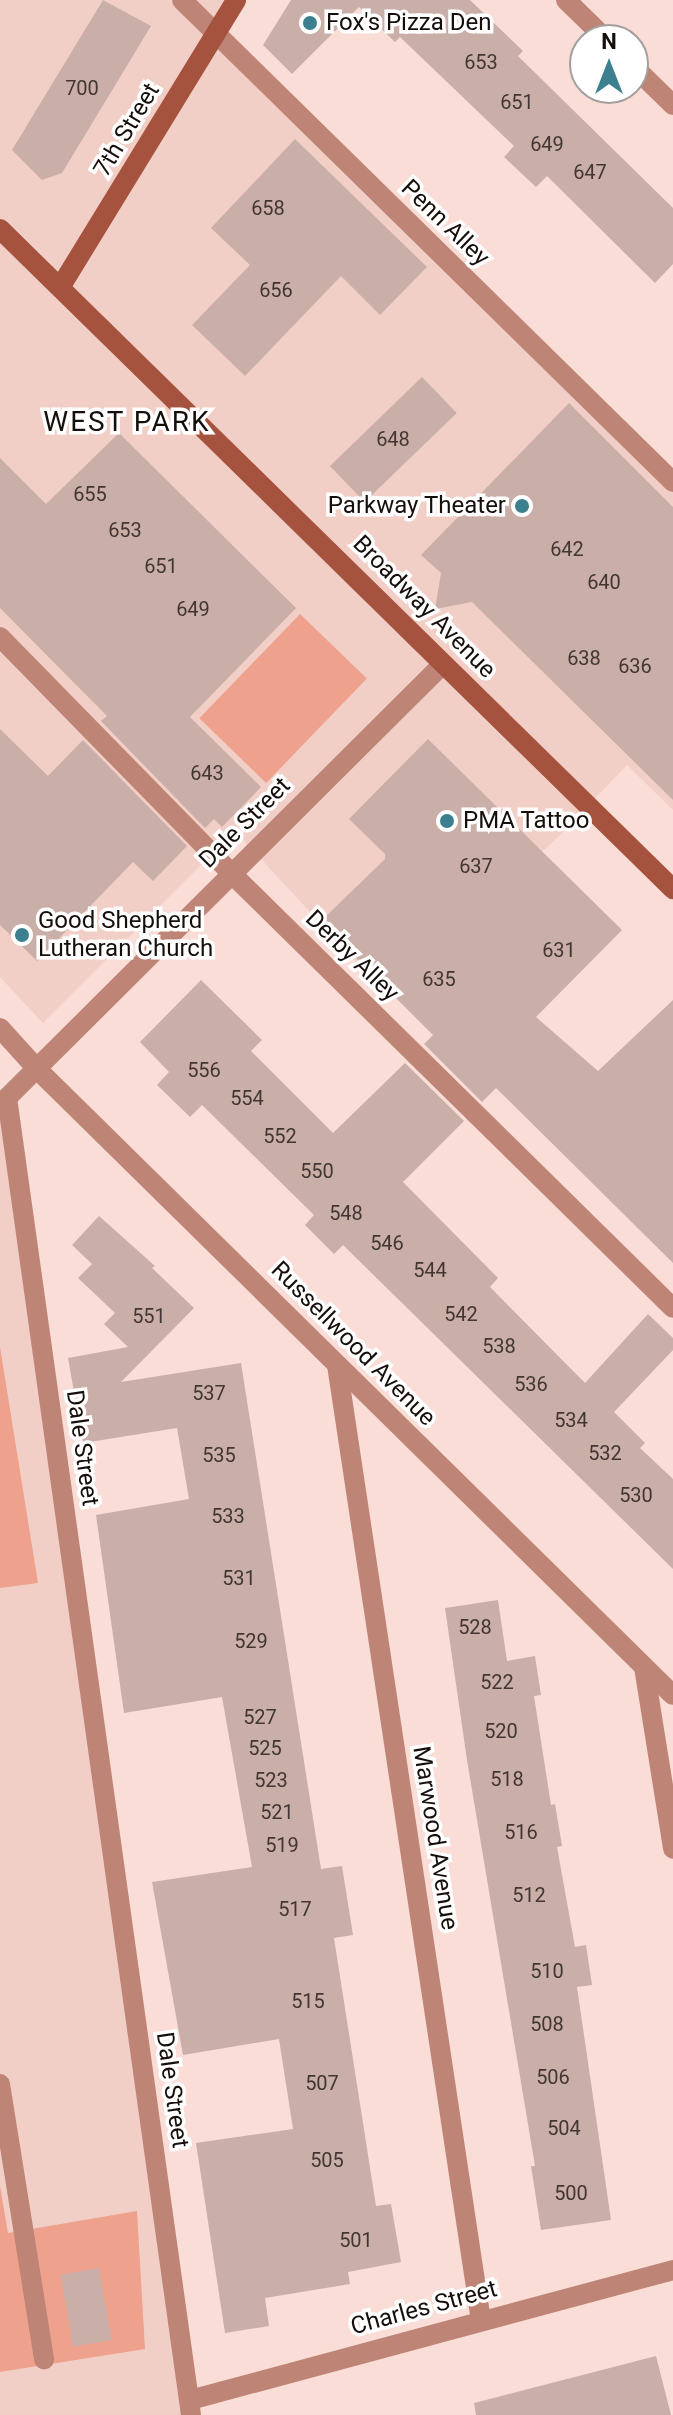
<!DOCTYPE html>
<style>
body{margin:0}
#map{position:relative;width:673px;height:2415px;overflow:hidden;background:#f9ddd6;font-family:Roboto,sans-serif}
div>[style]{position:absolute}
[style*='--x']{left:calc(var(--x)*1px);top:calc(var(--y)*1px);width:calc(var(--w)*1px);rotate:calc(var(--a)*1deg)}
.built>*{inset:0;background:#f2cfc6}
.green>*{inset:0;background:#eea18d;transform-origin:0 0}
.building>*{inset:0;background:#c9afa8;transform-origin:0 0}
.lane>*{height:20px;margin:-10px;padding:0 10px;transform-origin:10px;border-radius:10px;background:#be8475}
.street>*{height:20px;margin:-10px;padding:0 10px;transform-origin:10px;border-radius:10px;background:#be8475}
.secondary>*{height:20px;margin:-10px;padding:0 10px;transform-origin:10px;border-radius:10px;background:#a5533e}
.dots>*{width:22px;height:22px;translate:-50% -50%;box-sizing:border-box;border:4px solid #fff;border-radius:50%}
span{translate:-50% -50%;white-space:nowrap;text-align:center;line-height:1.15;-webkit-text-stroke:7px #fff;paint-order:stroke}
.number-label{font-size:20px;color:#433632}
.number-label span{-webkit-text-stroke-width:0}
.poi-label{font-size:24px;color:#160e0b}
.left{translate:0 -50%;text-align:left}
.right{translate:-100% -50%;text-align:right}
.street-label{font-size:24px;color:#160e0b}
.quarter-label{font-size:28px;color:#160e0b;letter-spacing:2px}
.north{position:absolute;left:569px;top:24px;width:80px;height:80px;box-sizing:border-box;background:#fff;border:2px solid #a29f9d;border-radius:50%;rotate:0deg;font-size:22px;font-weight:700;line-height:32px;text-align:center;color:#160e0b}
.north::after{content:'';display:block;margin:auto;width:28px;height:36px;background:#3c7f8f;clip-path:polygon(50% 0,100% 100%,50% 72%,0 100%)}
</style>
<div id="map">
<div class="built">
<div style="clip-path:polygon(0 0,236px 0,216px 34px,673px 482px,673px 810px,627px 765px,559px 836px,387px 995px,235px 831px,43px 1023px,0 977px)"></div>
<div style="clip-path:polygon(0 1119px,186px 2415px,0 2415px)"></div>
</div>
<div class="green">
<div style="left:300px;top:614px;width:93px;height:145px;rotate:44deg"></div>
<div style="clip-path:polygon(0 1347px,38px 1583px,0 1588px)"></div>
<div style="clip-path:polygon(0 2186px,8px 2233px,137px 2211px,145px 2349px,0 2372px)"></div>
</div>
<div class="building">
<div style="clip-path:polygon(103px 0,151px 26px,62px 173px,42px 180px,12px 150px)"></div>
<div style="clip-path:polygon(291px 0,470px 0,523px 51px,518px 56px,673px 208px,673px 264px,655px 283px,547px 176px,536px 187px,504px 157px,514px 146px,400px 37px,395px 42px,359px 7px,292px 74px,263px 45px)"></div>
<div style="clip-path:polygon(295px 139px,427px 267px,380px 315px,341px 276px,245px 376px,192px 325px,250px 265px,211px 228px)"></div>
<div style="left:422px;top:377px;width:50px;height:128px;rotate:46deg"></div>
<div style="clip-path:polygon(569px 403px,673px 507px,673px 800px,472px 602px,435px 609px,441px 573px,421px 555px)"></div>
<div style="clip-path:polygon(119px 433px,296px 608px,190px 717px,261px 787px,222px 827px,214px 819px,205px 828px,101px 721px,107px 716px,0 608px,0 458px,46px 504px)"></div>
<div style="clip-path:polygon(0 729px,48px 776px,83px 740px,187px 846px,153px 881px,133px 862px,37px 961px,0 925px)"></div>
<div style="clip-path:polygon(428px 739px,622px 930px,536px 1017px,598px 1071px,673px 1000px,673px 1263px,496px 1088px,482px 1102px,424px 1044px,433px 1035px,320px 922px,385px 859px,385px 854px,349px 819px)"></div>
<div style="clip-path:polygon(201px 980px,262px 1040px,251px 1051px,333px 1133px,405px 1063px,464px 1121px,403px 1182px,498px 1278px,490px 1287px,585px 1383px,648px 1314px,673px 1338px,673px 1350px,614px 1412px,645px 1443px,640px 1448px,673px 1479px,673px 1569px,343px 1245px,334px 1254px,305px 1225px,314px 1215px,202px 1105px,190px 1117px,157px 1085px,169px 1072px,140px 1042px)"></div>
<div style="clip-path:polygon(99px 1216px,155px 1266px,152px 1268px,194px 1308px,121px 1382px,241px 1363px,321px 1869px,342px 1866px,353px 1935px,334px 1938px,376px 2206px,391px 2204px,401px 2262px,348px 2272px,350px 2284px,265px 2298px,269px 2326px,225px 2333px,196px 2143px,293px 2129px,279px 2039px,183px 2055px,152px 1882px,252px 1867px,222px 1697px,124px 1713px,96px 1515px,189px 1499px,177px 1428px,83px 1443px,68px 1358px,128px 1347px,104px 1324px,115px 1313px,78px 1278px,92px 1264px,72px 1245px)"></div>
<div style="clip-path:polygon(498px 1600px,507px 1661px,535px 1656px,541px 1695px,534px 1696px,551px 1805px,555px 1804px,562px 1846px,557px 1847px,575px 1947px,586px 1945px,592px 1985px,577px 1987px,611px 2220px,541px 2230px,531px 2166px,535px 2166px,467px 1760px,445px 1608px)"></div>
<div style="left:99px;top:2268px;width:73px;height:39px;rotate:80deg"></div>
<div style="clip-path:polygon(656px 2356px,671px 2415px,476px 2415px,474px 2403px)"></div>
</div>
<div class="lane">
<div style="--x:182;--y:0;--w:688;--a:44.47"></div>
<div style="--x:0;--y:637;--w:330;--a:45.6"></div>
<div style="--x:231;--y:873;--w:620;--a:44.54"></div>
<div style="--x:644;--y:1667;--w:184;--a:80.9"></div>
<div style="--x:0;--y:2084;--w:279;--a:80.9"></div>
</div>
<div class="street">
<div style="--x:566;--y:0;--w:57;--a:44.3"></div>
<div style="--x:633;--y:66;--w:56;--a:44.3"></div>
<div style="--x:0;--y:1028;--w:55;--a:47.9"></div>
<div style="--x:37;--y:1069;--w:892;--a:44.55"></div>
<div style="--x:337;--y:1365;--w:966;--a:81.43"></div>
<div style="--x:190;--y:2400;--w:500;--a:-15.06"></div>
<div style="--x:191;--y:2415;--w:1330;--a:-97.95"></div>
<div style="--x:7;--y:1098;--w:615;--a:-44.87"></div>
</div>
<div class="secondary">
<div style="--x:0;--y:229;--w:943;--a:44.44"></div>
<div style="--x:61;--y:286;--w:335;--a:-58.5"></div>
</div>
<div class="dots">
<div style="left:310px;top:23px;background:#3c7f8f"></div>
<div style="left:522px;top:506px;background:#3c7f8f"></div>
<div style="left:447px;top:821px;background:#3c7f8f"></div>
<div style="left:22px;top:935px;background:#3c7f8f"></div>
</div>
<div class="number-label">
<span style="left:481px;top:62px">653</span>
<span style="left:82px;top:88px">700</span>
<span style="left:517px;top:102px">651</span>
<span style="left:547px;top:144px">649</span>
<span style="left:590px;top:172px">647</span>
<span style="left:268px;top:208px">658</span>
<span style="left:276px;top:290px">656</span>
<span style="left:393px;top:439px">648</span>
<span style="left:90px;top:494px">655</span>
<span style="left:125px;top:530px">653</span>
<span style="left:567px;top:549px">642</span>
<span style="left:161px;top:566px">651</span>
<span style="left:604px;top:582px">640</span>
<span style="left:193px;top:609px">649</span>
<span style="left:584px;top:658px">638</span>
<span style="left:635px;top:666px">636</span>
<span style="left:207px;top:773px">643</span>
<span style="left:476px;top:866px">637</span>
<span style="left:559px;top:950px">631</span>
<span style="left:439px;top:979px">635</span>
<span style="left:204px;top:1070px">556</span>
<span style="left:247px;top:1098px">554</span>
<span style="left:280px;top:1136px">552</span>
<span style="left:317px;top:1171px">550</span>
<span style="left:346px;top:1213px">548</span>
<span style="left:387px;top:1243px">546</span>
<span style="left:430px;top:1270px">544</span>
<span style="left:461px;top:1314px">542</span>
<span style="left:149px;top:1316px">551</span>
<span style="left:499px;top:1346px">538</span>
<span style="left:531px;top:1384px">536</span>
<span style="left:209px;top:1393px">537</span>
<span style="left:571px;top:1420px">534</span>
<span style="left:605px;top:1453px">532</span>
<span style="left:219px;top:1455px">535</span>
<span style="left:636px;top:1495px">530</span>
<span style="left:228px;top:1516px">533</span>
<span style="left:239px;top:1578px">531</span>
<span style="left:475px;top:1627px">528</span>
<span style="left:251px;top:1641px">529</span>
<span style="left:497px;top:1682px">522</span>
<span style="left:260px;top:1717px">527</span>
<span style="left:501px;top:1731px">520</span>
<span style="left:265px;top:1748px">525</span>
<span style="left:507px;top:1779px">518</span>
<span style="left:271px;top:1780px">523</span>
<span style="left:277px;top:1812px">521</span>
<span style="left:521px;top:1832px">516</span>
<span style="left:282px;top:1845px">519</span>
<span style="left:529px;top:1895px">512</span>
<span style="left:295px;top:1909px">517</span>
<span style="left:547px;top:1971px">510</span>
<span style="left:308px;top:2001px">515</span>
<span style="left:547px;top:2024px">508</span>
<span style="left:553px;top:2077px">506</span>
<span style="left:322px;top:2083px">507</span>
<span style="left:564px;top:2128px">504</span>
<span style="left:327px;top:2160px">505</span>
<span style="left:571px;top:2193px">500</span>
<span style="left:356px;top:2240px">501</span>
</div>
<div class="poi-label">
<span class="left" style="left:326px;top:23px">Fox's Pizza Den</span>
<span class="right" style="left:506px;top:506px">Parkway Theater</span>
<span class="left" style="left:463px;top:821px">PMA Tattoo</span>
<span class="left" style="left:38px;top:935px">Good Shepherd<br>Lutheran Church</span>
</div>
<div class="street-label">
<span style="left:127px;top:130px;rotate:-59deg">7th Street</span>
<span style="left:445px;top:223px;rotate:44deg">Penn Alley</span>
<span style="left:424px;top:607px;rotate:45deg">Broadway Avenue</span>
<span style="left:245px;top:823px;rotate:-45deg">Dale Street</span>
<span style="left:352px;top:956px;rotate:44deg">Derby Alley</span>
<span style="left:353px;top:1344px;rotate:45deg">Russellwood Avenue</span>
<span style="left:82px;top:1448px;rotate:82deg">Dale Street</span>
<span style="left:435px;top:1838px;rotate:81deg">Marwood Avenue</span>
<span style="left:172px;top:2090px;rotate:82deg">Dale Street</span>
<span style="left:424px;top:2308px;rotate:-15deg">Charles Street</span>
</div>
<div class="quarter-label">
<span style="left:127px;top:422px">WEST PARK</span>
</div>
<div class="north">N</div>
</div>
